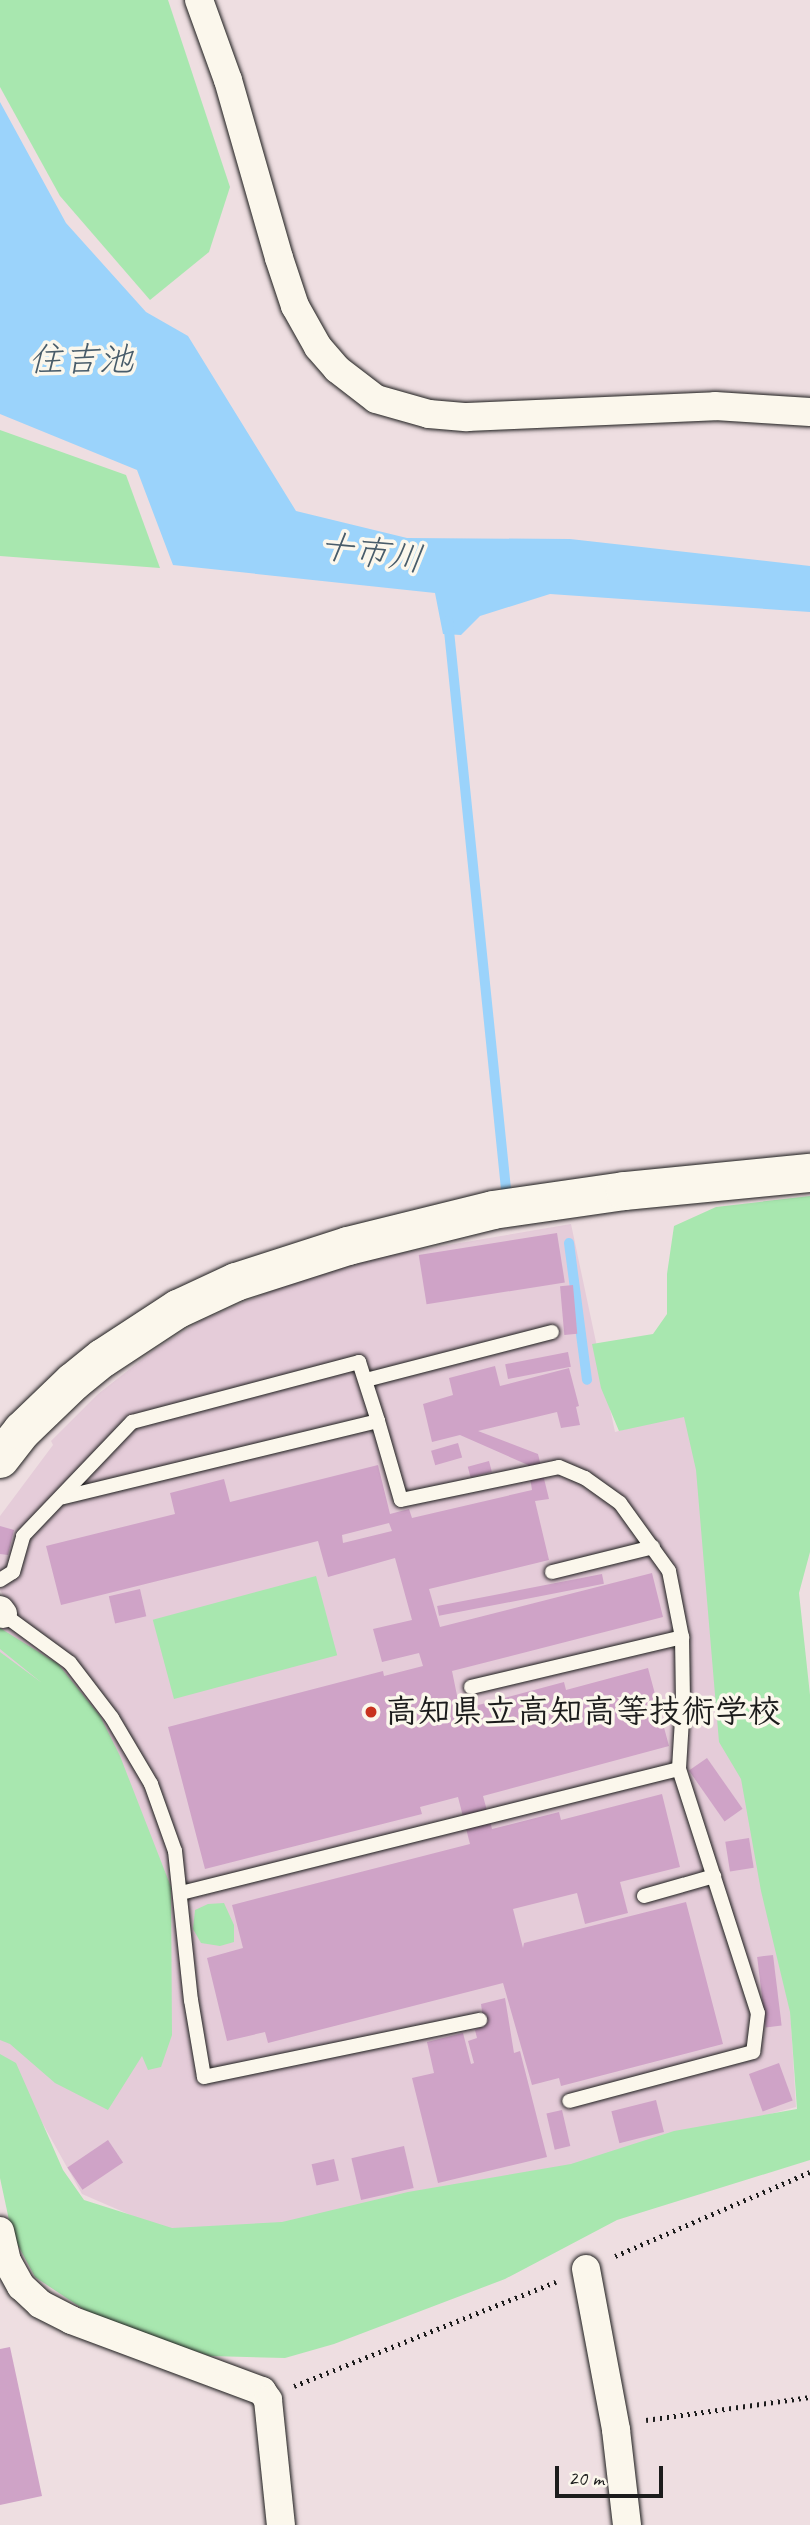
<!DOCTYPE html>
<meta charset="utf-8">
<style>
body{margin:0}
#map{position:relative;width:810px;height:2525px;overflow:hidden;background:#eedee1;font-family:Caveat,"Klee One",sans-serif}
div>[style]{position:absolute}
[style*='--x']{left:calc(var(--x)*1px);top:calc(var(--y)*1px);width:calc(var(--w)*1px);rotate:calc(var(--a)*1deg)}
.built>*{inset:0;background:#e5ccd9}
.green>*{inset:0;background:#a8e7af;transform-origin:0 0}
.water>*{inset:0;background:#9bd3fb}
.stream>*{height:10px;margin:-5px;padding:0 5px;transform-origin:5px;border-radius:5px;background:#9bd3fb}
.building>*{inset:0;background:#cfa3c7;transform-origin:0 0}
.path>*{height:4.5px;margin-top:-2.25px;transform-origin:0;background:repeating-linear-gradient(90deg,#1c1c1c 0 2px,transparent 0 7px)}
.roads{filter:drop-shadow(0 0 2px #1c1c1c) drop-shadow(0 0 2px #1c1c1c)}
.lane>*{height:14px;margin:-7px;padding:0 7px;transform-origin:7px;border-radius:7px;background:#fbf7ec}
.street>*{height:28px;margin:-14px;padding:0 14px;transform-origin:14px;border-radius:14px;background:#fbf7ec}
.secondary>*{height:38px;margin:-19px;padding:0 19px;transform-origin:19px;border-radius:19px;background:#fbf7ec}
.dots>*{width:19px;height:19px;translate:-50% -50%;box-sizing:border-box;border:4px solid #fbf7ec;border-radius:50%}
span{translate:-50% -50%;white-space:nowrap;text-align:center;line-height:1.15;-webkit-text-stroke:7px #fbf7ec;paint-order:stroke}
.poi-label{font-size:33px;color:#1c1c1c;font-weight:700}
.left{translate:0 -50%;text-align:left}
.water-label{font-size:35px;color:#485c6a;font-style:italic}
.scale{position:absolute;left:555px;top:2466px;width:108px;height:32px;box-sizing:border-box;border:4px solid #1c1c1c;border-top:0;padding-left:9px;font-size:21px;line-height:24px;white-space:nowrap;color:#1c1c1c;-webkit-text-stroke:5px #fbf7ec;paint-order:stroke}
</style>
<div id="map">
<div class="built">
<div style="clip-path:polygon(571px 1224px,615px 1432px,704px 1407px,787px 1957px,796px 2107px,567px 2170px,227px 2234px,172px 2233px,82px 2194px,25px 2092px,0 2068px,0 1613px,9px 1606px,0 1590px,0 1516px,53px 1445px,51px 1441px,98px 1394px,154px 1350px,200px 1321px,309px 1275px,377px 1257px)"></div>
</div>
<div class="green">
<div style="clip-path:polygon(0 0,168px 0,230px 187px,209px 252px,150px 300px,60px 196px,0 87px)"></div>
<div style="clip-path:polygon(0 430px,126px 475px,160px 568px,0 556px)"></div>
<div style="clip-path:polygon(810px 1196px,810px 1552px,799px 1593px,810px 1695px,810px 2160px,617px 2220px,505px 2279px,334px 2344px,285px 2358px,210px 2356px,98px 2319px,35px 2277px,12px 2234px,0 2178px,0 2054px,16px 2063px,63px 2170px,84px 2200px,172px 2228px,282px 2222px,408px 2192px,571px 2164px,674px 2131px,797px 2109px,790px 2012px,761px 1891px,741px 1779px,719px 1742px,696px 1470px,684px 1417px,619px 1431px,601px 1388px,592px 1344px,653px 1334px,667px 1314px,667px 1274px,674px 1226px,716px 1207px)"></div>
<div style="left:316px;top:1576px;width:82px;height:169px;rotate:75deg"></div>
<div style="clip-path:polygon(0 1628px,58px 1664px,100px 1716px,120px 1756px,171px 1887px,172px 2035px,161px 2067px,148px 2070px,142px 2056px,108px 2110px,55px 2083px,10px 2044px,0 2040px,0 1652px,42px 1683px,0 1649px)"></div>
<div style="clip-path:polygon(224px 1903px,234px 1925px,234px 1942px,220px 1946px,201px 1943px,193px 1929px,195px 1910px,208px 1904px)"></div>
</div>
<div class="water">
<div style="clip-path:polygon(0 102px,66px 223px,146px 312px,188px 336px,296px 511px,407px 538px,570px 539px,810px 566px,810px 612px,550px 594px,480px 616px,461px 635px,443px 634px,435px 593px,173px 565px,137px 470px,0 414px)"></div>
</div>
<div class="stream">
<div style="--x:448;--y:621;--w:571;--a:84.17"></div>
<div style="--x:569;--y:1243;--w:138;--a:82.5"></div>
</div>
<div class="building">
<div style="left:557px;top:1233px;width:50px;height:140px;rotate:81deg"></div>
<div style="left:573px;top:1285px;width:49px;height:13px;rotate:85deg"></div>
<div style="left:568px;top:1352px;width:15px;height:64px;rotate:79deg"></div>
<div style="clip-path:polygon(evenodd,495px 1366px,500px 1386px,569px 1368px,579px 1406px,576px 1407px,580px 1425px,561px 1428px,557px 1412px,478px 1431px,538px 1454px,549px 1499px,535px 1501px,549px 1560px,429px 1589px,440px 1627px,652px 1573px,663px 1617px,452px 1671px,460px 1710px,564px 1682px,566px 1690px,648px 1668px,669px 1746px,483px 1796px,492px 1829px,559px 1812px,561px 1820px,662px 1794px,680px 1867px,620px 1882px,628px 1913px,585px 1924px,577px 1893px,513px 1909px,523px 1948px,524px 1943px,686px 1902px,723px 2044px,561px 2086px,559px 2078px,532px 2085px,503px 1983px,268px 2043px,265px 2032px,227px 2041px,207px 1958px,243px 1948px,232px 1905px,470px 1844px,458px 1797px,420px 1807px,422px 1814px,205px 1869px,168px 1727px,383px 1671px,384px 1676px,423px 1666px,419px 1653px,382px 1662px,373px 1629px,412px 1620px,395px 1558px,328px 1577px,318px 1541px,61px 1605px,46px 1546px,175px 1514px,170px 1493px,224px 1479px,230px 1502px,378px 1465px,390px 1514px,409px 1509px,412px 1518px,532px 1490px,528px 1465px,460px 1435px,432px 1442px,423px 1404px,453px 1395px,449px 1378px,495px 1366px,389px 1523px,392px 1531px,343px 1543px,342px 1535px,389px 1523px)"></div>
<div style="left:458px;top:1443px;width:15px;height:28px;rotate:74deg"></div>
<div style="left:489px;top:1461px;width:11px;height:22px;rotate:75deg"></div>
<div style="clip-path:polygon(0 1526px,14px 1530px,8px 1555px,0 1554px)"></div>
<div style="left:602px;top:1574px;width:10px;height:168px;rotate:79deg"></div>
<div style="left:140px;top:1589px;width:28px;height:32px;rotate:77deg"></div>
<div style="left:707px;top:1758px;width:62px;height:22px;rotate:55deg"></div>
<div style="left:749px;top:1838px;width:30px;height:24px;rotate:81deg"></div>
<div style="left:773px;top:1955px;width:71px;height:16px;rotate:83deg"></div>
<div style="clip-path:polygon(505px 1998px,514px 2053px,520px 2051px,547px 2157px,438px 2183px,412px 2078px,434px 2073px,427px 2042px,463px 2033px,471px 2064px,474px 2063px,468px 2041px,477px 2038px,475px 2030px,484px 2026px,481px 2004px)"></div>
<div style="left:779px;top:2063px;width:40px;height:32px;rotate:70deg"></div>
<div style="left:656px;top:2100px;width:33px;height:46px;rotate:76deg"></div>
<div style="left:562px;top:2110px;width:37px;height:16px;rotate:77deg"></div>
<div style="left:108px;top:2140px;width:27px;height:49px;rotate:56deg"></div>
<div style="left:404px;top:2146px;width:43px;height:54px;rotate:77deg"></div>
<div style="left:334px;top:2159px;width:22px;height:23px;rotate:77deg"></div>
<div style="clip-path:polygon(10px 2347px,42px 2496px,0 2505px,0 2349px)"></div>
</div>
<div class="path">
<div style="--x:615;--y:2256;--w:212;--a:-23.3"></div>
<div style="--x:294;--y:2386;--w:282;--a:-21.7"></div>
<div style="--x:646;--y:2420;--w:166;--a:-8"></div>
</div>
<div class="roads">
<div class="lane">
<div style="--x:366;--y:1380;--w:192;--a:-14.5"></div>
<div style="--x:378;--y:1421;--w:82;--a:73.8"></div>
<div style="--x:401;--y:1500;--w:161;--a:-11.8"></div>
<div style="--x:559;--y:1467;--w:28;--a:23"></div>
<div style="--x:585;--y:1478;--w:43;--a:35.5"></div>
<div style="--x:620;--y:1503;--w:84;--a:54.2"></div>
<div style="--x:669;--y:1571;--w:67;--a:78.9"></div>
<div style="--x:682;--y:1637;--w:66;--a:89.1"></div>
<div style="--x:683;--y:1703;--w:66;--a:93.5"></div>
<div style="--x:679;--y:1769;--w:256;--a:72.1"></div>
<div style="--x:758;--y:2013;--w:39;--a:97"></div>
<div style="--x:753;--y:2052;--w:190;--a:165.1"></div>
<div style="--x:552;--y:1572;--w:104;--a:-13.9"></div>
<div style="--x:0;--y:1580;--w:15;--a:-32"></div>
<div style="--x:13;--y:1572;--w:37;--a:-74"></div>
<div style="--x:23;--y:1536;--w:158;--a:-46.3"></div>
<div style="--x:132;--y:1422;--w:235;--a:-14.8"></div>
<div style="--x:359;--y:1362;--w:62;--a:72.1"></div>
<div style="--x:378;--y:1421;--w:324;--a:166.4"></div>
<div style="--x:3;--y:1614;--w:83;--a:36.2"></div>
<div style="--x:70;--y:1663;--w:69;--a:52.6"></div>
<div style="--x:112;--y:1718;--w:77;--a:59.4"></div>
<div style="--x:151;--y:1784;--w:71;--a:70.3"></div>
<div style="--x:175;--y:1851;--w:150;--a:83.9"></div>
<div style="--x:191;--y:2000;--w:78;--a:80.4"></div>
<div style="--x:204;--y:2077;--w:282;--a:-11.7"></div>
<div style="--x:471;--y:1687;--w:217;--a:-13.3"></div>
<div style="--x:181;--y:1893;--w:513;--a:-13.98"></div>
<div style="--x:644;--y:1896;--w:73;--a:-15.9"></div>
</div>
<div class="street">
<div style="--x:199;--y:0;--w:85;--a:70.1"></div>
<div style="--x:228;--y:80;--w:185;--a:74"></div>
<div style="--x:279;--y:258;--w:51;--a:71.6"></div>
<div style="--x:295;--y:306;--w:47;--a:60.7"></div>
<div style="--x:318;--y:347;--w:29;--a:49"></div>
<div style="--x:337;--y:369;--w:49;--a:37.6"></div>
<div style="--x:376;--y:399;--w:55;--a:15.8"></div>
<div style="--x:429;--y:414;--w:38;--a:5"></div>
<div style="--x:467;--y:417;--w:248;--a:-2.5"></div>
<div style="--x:715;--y:406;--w:95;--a:3.6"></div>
<div style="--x:0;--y:1610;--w:5;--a:53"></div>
<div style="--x:0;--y:2231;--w:31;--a:77"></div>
<div style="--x:7;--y:2261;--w:29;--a:61"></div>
<div style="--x:21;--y:2286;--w:26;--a:43"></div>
<div style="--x:40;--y:2304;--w:35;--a:27"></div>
<div style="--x:71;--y:2320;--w:204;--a:20.4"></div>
<div style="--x:262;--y:2391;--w:11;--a:56"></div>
<div style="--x:268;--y:2400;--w:126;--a:84.1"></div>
<div style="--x:586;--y:2269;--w:164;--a:79.4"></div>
<div style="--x:616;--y:2430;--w:96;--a:83.4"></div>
</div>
<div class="secondary">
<div style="--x:0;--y:1459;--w:36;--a:-52"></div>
<div style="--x:22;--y:1431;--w:71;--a:-43.9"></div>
<div style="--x:73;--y:1382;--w:38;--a:-39"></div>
<div style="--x:103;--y:1358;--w:90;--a:-33.2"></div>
<div style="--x:178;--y:1309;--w:64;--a:-25"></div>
<div style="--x:236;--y:1282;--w:118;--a:-17.8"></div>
<div style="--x:348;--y:1246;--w:149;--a:-13.9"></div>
<div style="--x:493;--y:1210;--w:133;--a:-8.2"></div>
<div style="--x:625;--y:1191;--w:186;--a:-5.6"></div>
</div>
</div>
<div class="dots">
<div style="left:371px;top:1712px;background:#c8321e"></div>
</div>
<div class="poi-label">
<span class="left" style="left:385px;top:1712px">高知県立高知高等技術学校</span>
</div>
<div class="water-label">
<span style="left:81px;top:360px">住吉池</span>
<span style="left:371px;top:553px;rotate:8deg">十市川</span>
</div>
<div class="scale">20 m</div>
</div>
